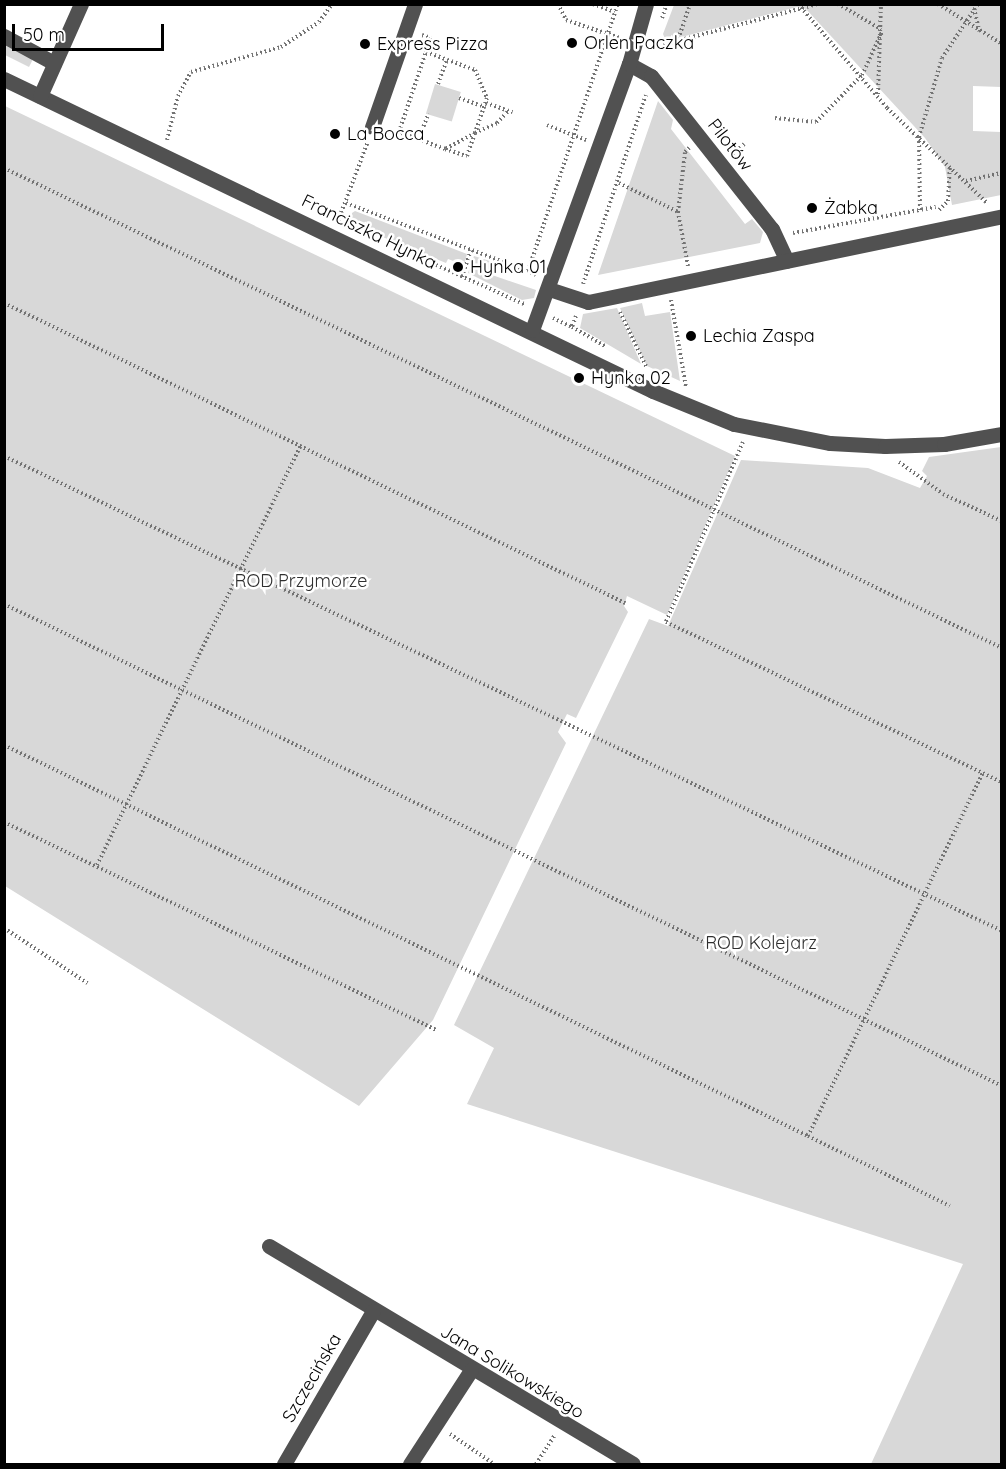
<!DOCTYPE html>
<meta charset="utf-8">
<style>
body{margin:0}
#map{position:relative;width:1006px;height:1469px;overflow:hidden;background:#fff;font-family:Quicksand,sans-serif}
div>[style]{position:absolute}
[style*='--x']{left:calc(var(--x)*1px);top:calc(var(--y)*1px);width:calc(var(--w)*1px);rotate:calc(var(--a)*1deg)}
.green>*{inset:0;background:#d8d8d8;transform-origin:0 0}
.path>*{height:4px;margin-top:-2px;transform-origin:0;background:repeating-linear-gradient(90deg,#737373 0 1.5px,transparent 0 4.5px)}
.minor>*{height:15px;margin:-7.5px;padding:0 7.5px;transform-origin:7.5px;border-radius:7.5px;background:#515151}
.dots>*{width:16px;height:16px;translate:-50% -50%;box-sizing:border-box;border:3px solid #fff;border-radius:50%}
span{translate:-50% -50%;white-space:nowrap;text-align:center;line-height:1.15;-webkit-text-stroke:5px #fff;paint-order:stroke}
.poi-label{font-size:18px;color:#000}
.left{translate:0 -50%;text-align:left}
.street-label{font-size:18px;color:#000}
.park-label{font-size:18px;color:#2f2f2f}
.frame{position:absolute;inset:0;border:6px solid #000;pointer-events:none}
.scale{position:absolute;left:12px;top:24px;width:152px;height:27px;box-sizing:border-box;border:3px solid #000;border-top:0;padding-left:8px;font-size:18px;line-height:21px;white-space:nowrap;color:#000;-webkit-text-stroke:4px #fff;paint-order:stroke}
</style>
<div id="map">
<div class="green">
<div style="clip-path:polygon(674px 5px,1001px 5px,1001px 87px,973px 86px,973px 131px,1001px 132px,1001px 195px,952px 205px,945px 167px,925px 138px,806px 9px,797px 7px,666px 41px,663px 34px)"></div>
<div style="clip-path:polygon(4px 45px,33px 59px,29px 67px,5px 55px)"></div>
<div style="left:435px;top:84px;width:27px;height:31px;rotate:17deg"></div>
<div style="clip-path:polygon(658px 101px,673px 120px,671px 129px,745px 224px,752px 219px,763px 232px,760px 243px,598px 275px)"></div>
<div style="clip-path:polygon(5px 106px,735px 456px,667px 615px,627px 596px,624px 606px,628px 612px,576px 718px,567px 714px,558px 732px,566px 743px,433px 1020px,359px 1106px,5px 886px)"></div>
<div style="clip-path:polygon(355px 211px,467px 254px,464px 265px,448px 259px,446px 263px,351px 224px,352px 213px)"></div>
<div style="clip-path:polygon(474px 256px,496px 263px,492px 275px,536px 290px,534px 298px,522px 300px,468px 273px)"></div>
<div style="clip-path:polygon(642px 303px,645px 316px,670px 312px,680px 381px,647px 366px,620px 308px)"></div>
<div style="clip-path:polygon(617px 308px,641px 364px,580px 328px,583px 314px)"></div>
<div style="clip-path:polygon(1001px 447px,1001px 1464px,871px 1464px,963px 1264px,467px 1104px,494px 1048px,454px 1025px,649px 619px,668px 626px,741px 460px,868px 468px,920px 488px,927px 476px,922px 471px,929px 457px)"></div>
</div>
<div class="path">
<div style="--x:558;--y:4;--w:18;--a:63"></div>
<div style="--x:566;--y:20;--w:57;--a:18.4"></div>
<div style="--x:593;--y:4;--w:23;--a:20"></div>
<div style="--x:798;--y:4;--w:137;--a:49.4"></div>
<div style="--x:887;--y:108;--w:138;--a:43.5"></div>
<div style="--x:838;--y:4;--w:50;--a:30.2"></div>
<div style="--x:938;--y:4;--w:75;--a:32"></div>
<div style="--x:973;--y:4;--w:28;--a:77"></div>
<div style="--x:662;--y:18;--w:15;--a:-70"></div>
<div style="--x:422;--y:35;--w:9;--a:18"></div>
<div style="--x:431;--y:38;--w:15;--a:110"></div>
<div style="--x:677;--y:43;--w:41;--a:-71.6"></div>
<div style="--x:650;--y:48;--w:174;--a:-14.7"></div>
<div style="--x:438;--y:84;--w:27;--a:-70"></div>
<div style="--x:878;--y:94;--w:90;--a:-88.1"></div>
<div style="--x:459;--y:98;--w:28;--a:19"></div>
<div style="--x:486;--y:103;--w:28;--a:19"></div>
<div style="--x:775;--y:118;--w:41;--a:5.6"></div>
<div style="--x:816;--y:122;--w:66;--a:-45.6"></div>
<div style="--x:862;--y:75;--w:47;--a:-65.1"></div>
<div style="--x:547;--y:125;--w:42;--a:21"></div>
<div style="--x:475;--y:133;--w:24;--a:-24"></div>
<div style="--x:497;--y:123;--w:16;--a:-47"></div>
<div style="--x:386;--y:135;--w:11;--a:15"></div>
<div style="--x:397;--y:138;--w:6;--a:-72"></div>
<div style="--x:419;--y:139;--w:27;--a:-70"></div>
<div style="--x:167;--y:140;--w:45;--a:-76"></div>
<div style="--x:178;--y:96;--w:27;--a:-62"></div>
<div style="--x:191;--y:72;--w:93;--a:-15.5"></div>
<div style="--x:281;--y:47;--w:45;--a:-33.3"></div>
<div style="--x:319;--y:22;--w:22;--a:-54"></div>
<div style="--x:445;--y:149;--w:23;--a:18"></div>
<div style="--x:467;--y:156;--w:24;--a:-71"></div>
<div style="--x:475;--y:133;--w:34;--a:152"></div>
<div style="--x:445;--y:149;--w:49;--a:-159.7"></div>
<div style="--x:399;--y:132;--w:84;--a:-71.4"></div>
<div style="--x:426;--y:52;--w:52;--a:20.2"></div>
<div style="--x:475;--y:70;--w:30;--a:67"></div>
<div style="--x:487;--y:98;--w:37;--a:109"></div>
<div style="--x:733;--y:154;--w:15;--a:-42"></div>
<div style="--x:4;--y:168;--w:1107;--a:25.69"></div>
<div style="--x:966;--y:181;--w:37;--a:-13"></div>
<div style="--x:619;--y:183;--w:66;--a:26.2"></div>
<div style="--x:346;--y:203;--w:194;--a:20.5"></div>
<div style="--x:920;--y:210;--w:73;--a:-90.8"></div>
<div style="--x:919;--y:137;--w:82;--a:-73.8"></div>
<div style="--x:942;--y:58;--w:65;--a:-56.3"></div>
<div style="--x:939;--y:210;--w:13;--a:-45"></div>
<div style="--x:948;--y:201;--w:34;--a:-87"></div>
<div style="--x:338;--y:221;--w:85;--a:-69.4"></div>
<div style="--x:793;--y:233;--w:145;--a:-10.3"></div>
<div style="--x:432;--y:263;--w:101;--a:24"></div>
<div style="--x:688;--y:266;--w:55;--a:-100.5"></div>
<div style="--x:678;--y:212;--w:60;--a:-83.3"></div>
<div style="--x:685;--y:152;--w:6;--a:-45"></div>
<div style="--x:536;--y:275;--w:9;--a:-153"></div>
<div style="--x:528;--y:271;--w:282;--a:-71.4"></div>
<div style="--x:462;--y:277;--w:28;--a:-72"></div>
<div style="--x:583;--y:284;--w:199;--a:-71.6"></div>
<div style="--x:671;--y:300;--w:88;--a:80.2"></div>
<div style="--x:4;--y:303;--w:690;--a:25.78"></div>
<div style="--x:620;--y:312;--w:62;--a:64.3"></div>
<div style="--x:576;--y:316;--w:12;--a:110"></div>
<div style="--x:572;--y:327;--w:39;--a:30"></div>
<div style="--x:553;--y:318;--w:21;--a:25"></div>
<div style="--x:743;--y:442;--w:196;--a:113.2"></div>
<div style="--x:666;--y:622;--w:372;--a:25.5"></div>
<div style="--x:4;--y:456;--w:1105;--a:25.45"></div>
<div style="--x:899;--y:462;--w:54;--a:36"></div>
<div style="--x:943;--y:494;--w:65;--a:24.6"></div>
<div style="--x:4;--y:604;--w:1108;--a:25.78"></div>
<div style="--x:4;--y:745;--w:894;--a:25.93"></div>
<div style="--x:808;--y:1136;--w:403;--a:-64.3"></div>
<div style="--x:4;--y:822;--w:480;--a:25.7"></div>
<div style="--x:97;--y:865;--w:467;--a:-64.1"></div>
<div style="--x:4;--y:928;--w:100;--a:33.5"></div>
<div style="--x:808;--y:1136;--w:158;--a:26.2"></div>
<div style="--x:450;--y:1434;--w:53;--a:34.3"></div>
<div style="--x:536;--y:1464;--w:35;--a:-57"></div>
</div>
<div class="minor">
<div style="--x:4;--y:36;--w:57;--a:28.4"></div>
<div style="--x:629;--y:64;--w:25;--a:29"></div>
<div style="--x:651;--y:76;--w:195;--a:51.7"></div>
<div style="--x:772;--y:229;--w:35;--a:65"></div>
<div style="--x:4;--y:79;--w:720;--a:25.68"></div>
<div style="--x:653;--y:391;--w:87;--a:22.2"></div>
<div style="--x:734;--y:424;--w:98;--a:11.2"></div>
<div style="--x:830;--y:443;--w:55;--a:3.1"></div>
<div style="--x:885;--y:446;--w:59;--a:-1.9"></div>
<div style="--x:944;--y:444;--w:59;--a:-9.8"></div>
<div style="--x:40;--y:96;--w:101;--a:-66"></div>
<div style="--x:372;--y:127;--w:130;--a:-70.7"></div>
<div style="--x:549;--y:289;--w:41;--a:18.4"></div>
<div style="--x:588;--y:302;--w:423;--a:-11.7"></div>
<div style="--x:532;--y:330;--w:283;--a:-70"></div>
<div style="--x:629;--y:64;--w:62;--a:-74.2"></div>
<div style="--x:269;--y:1246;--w:424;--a:30.9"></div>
<div style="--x:284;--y:1464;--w:177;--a:-59.8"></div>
<div style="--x:410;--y:1464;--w:112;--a:-57"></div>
</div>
<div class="dots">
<div style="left:572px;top:43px;background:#000"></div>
<div style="left:365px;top:44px;background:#000"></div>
<div style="left:335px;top:134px;background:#000"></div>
<div style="left:812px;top:208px;background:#000"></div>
<div style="left:458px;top:267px;background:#000"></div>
<div style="left:691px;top:336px;background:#000"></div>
<div style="left:579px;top:378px;background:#000"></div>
</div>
<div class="poi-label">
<span class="left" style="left:584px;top:43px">Orlen Paczka</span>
<span class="left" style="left:377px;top:44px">Express Pizza</span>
<span class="left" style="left:347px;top:134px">La Bocca</span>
<span class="left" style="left:824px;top:208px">Żabka</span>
<span class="left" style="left:470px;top:267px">Hynka 01</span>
<span class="left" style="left:703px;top:336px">Lechia Zaspa</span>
<span class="left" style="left:591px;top:378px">Hynka 02</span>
</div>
<div class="street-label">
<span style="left:730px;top:145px;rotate:52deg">Pilotów</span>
<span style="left:369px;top:232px;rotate:26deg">Franciszka Hynka</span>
<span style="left:512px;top:1372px;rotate:31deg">Jana Solikowskiego</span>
<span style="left:312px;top:1378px;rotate:-60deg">Szczecińska</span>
</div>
<div class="park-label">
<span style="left:301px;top:581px">ROD Przymorze</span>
<span style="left:761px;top:943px">ROD Kolejarz</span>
</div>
<div class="frame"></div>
<div class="scale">50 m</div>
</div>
